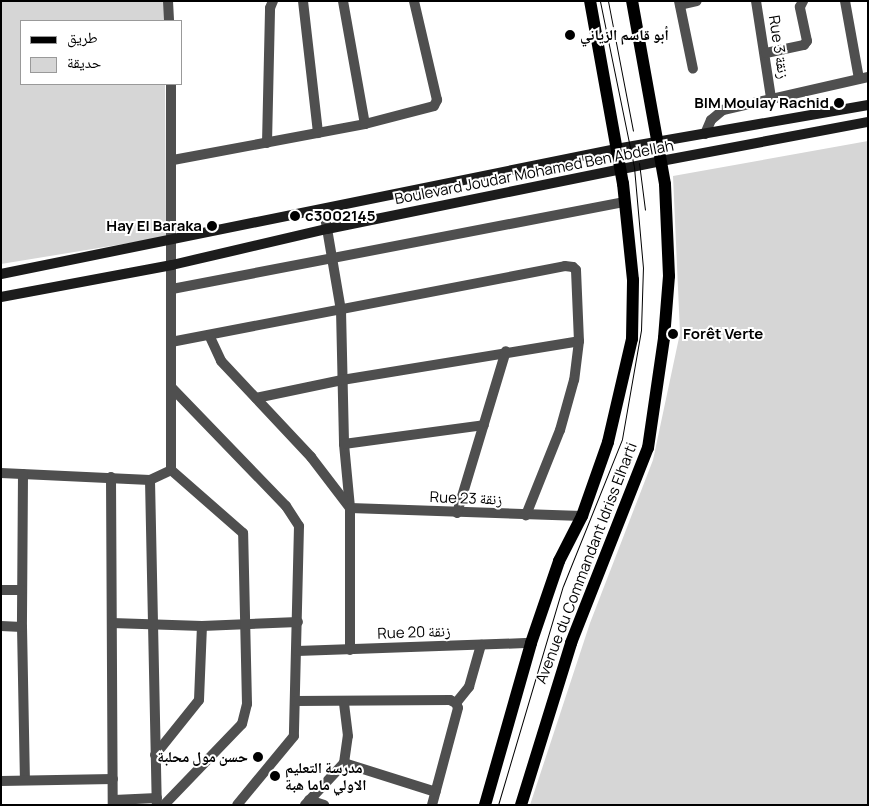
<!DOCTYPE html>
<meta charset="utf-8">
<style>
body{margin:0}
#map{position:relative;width:869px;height:806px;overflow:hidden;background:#fff;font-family:Manrope,"Noto Naskh Arabic",sans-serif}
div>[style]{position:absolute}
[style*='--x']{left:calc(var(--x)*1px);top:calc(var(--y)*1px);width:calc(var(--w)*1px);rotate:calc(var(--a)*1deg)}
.green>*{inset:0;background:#d6d6d6}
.minor>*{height:10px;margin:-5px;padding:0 5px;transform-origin:5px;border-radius:5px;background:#4f4f4f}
.secondary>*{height:10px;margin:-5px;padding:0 5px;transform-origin:5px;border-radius:5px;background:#1c1c1c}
.primary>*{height:12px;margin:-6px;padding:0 6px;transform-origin:6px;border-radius:6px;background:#000}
.tram>*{height:1px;margin:-0.5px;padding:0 0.5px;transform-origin:0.5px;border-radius:0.5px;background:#000}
.dots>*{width:14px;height:14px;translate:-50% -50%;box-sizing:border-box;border:2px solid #fff;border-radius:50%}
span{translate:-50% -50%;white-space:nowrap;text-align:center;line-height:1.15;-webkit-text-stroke:4px #fff;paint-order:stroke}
.poi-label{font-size:15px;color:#000;font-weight:700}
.left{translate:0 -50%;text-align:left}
.right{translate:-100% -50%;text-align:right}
.street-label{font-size:15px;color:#000}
.frame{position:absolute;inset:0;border:2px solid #000;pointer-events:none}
.legend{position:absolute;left:20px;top:20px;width:162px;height:65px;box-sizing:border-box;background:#fff;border:1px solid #999;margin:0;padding:6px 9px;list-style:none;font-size:15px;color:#000}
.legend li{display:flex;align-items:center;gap:10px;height:25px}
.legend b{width:25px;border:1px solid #999}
</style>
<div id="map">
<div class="green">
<div style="clip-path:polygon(1px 1px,164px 1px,164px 21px,21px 21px,21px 84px,165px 84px,166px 237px,1px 264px)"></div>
<div style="clip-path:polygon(868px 141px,868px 805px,530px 805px,590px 623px,653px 460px,680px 333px,673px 176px)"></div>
</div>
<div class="minor">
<div style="--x:168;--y:1;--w:20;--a:87"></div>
<div style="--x:303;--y:1;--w:133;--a:83.5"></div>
<div style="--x:343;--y:1;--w:125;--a:79.9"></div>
<div style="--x:679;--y:1;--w:69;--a:78.4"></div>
<div style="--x:756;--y:1;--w:98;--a:81.2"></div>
<div style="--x:845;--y:1;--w:79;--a:79.8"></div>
<div style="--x:680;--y:5;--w:17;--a:-13"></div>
<div style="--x:766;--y:53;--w:39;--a:-12"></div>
<div style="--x:804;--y:45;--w:5;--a:-53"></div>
<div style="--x:807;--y:41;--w:35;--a:-102"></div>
<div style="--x:800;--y:7;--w:7;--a:-63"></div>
<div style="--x:705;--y:134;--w:15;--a:-67"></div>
<div style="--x:711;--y:120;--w:16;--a:-40"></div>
<div style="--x:723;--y:110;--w:149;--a:-12.8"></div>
<div style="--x:267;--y:143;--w:135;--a:-88.7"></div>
<div style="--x:270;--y:8;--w:8;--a:-67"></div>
<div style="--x:173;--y:160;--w:195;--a:-10.6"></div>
<div style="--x:365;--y:124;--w:71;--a:-14.6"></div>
<div style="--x:434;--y:106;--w:7;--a:-63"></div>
<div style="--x:437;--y:100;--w:102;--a:-103.1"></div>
<div style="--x:324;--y:211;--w:100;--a:80.3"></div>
<div style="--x:341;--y:310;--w:134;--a:88.7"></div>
<div style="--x:344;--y:444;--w:64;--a:84.6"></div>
<div style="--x:350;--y:508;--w:232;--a:2"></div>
<div style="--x:172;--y:289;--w:461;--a:-10.9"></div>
<div style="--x:210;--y:337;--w:26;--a:65"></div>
<div style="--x:221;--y:361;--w:132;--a:46.8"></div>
<div style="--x:311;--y:457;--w:64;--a:52.6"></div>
<div style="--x:350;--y:508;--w:142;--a:90"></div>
<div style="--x:171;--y:342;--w:401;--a:-10.9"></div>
<div style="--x:565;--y:266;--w:8;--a:7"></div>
<div style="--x:573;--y:267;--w:4;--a:45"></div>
<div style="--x:576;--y:270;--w:71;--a:87.6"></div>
<div style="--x:579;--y:341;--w:39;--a:97"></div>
<div style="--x:574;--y:380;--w:52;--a:105.6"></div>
<div style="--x:560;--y:430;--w:92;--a:111.8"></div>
<div style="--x:172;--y:388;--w:164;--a:46"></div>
<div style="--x:286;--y:506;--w:24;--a:57"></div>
<div style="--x:299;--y:526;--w:210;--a:91.4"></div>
<div style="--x:294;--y:736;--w:89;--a:129.6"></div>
<div style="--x:256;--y:398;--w:88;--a:-11.8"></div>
<div style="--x:342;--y:380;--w:240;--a:-9.3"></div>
<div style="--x:344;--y:444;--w:141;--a:-7.7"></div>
<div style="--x:1;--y:473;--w:149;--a:2.7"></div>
<div style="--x:150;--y:480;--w:23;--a:-25"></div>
<div style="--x:23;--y:474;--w:153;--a:90.4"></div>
<div style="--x:22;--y:627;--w:153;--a:88.9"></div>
<div style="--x:111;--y:477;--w:328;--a:89.7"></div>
<div style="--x:150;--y:480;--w:325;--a:88.8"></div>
<div style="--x:457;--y:513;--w:169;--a:-73.2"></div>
<div style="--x:1;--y:590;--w:21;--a:0"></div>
<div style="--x:112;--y:623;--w:90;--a:1.9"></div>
<div style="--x:202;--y:626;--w:96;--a:-2.4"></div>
<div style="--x:1;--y:626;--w:21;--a:3"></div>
<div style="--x:297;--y:651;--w:234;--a:-2"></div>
<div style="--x:295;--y:701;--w:155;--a:-0.4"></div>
<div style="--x:450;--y:700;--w:7;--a:27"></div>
<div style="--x:456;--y:703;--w:5;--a:68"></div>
<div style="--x:458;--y:708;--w:100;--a:105"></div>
<div style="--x:456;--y:703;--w:21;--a:-51"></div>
<div style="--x:469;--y:687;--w:44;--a:-74.1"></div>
<div style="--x:155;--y:755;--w:70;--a:-51.3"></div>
<div style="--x:199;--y:700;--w:74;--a:-87.7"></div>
<div style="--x:344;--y:763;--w:96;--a:17.5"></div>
<div style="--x:1;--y:781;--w:112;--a:-1"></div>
<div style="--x:114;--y:800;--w:43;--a:-2.7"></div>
<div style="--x:309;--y:800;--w:16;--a:18"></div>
<div style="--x:164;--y:805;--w:112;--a:-46.1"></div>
<div style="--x:242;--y:724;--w:21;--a:-76"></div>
<div style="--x:247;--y:704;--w:171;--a:-91.3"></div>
<div style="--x:243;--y:533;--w:96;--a:-138.8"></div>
<div style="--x:171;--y:470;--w:386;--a:-90"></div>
<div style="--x:305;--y:805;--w:57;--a:-47.1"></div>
<div style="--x:344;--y:763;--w:27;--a:-82"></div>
<div style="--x:348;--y:736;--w:34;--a:-97"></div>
</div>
<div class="secondary">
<div style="--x:1;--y:274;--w:628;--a:-11.49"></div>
<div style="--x:616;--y:149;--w:256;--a:-9.9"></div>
<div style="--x:1;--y:297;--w:174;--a:-10.6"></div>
<div style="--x:172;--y:265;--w:159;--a:-13.1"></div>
<div style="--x:327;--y:229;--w:341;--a:-11.5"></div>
<div style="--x:661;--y:161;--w:211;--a:-10.7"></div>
</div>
<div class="primary">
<div style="--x:485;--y:805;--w:168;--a:-74.1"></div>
<div style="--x:531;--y:643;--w:87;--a:-71.1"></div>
<div style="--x:559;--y:561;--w:51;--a:-62.9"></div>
<div style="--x:582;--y:516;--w:78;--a:-70.6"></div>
<div style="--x:608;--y:442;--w:106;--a:-76.9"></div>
<div style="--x:632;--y:339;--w:59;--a:-89"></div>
<div style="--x:633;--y:280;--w:97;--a:-95.9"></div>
<div style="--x:623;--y:184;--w:186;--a:-100.2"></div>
<div style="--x:521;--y:805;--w:170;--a:-72.8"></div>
<div style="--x:571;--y:643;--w:210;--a:-68.5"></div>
<div style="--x:648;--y:448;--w:111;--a:-81.7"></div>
<div style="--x:664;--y:338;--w:62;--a:-85.4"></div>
<div style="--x:669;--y:276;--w:92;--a:-92.5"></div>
<div style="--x:665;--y:184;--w:186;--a:-100.2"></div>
</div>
<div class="tram">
<div style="--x:608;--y:1;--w:132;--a:79.1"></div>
<div style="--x:639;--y:163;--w:47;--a:82.7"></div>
<div style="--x:498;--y:805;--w:228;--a:-73.5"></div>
<div style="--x:563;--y:586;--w:158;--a:-68.1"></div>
<div style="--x:622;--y:439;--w:111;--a:-80.1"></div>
<div style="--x:641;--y:330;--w:62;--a:-88.2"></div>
<div style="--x:643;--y:268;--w:101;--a:-95.1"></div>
<div style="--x:634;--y:167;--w:169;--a:-101.6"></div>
</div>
<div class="dots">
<div style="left:570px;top:35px;background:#000"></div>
<div style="left:839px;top:103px;background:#000"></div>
<div style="left:295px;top:216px;background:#000"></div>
<div style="left:212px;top:226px;background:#000"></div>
<div style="left:673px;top:334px;background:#000"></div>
<div style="left:258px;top:757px;background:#000"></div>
<div style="left:275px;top:776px;background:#000"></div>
</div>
<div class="poi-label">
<span class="left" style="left:580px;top:35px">أبو قاسم الزياني</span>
<span class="right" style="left:829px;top:103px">BIM Moulay Rachid</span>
<span class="left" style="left:305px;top:216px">c3002145</span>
<span class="right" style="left:202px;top:226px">Hay El Baraka</span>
<span class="left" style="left:683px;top:334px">Forêt Verte</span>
<span class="right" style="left:248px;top:757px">حسن مول محلبة</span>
<span class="left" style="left:285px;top:776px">مدرسة التعليم<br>الاولي ماما هبة</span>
</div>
<div class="street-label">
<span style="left:779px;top:47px;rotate:81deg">Rue 3 زنقة</span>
<span style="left:534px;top:172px;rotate:-11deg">Boulevard Joudar Mohamed Ben Abdellah</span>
<span style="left:466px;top:498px;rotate:2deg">Rue 23 زنقة</span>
<span style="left:586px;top:563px;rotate:-69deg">Avenue du Commandant Idriss Elharti</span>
<span style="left:414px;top:632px;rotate:-2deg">Rue 20 زنقة</span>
</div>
<div class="frame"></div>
<ul class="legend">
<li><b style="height:6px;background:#000"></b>طريق</li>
<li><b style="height:14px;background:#d6d6d6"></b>حديقة</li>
</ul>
</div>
